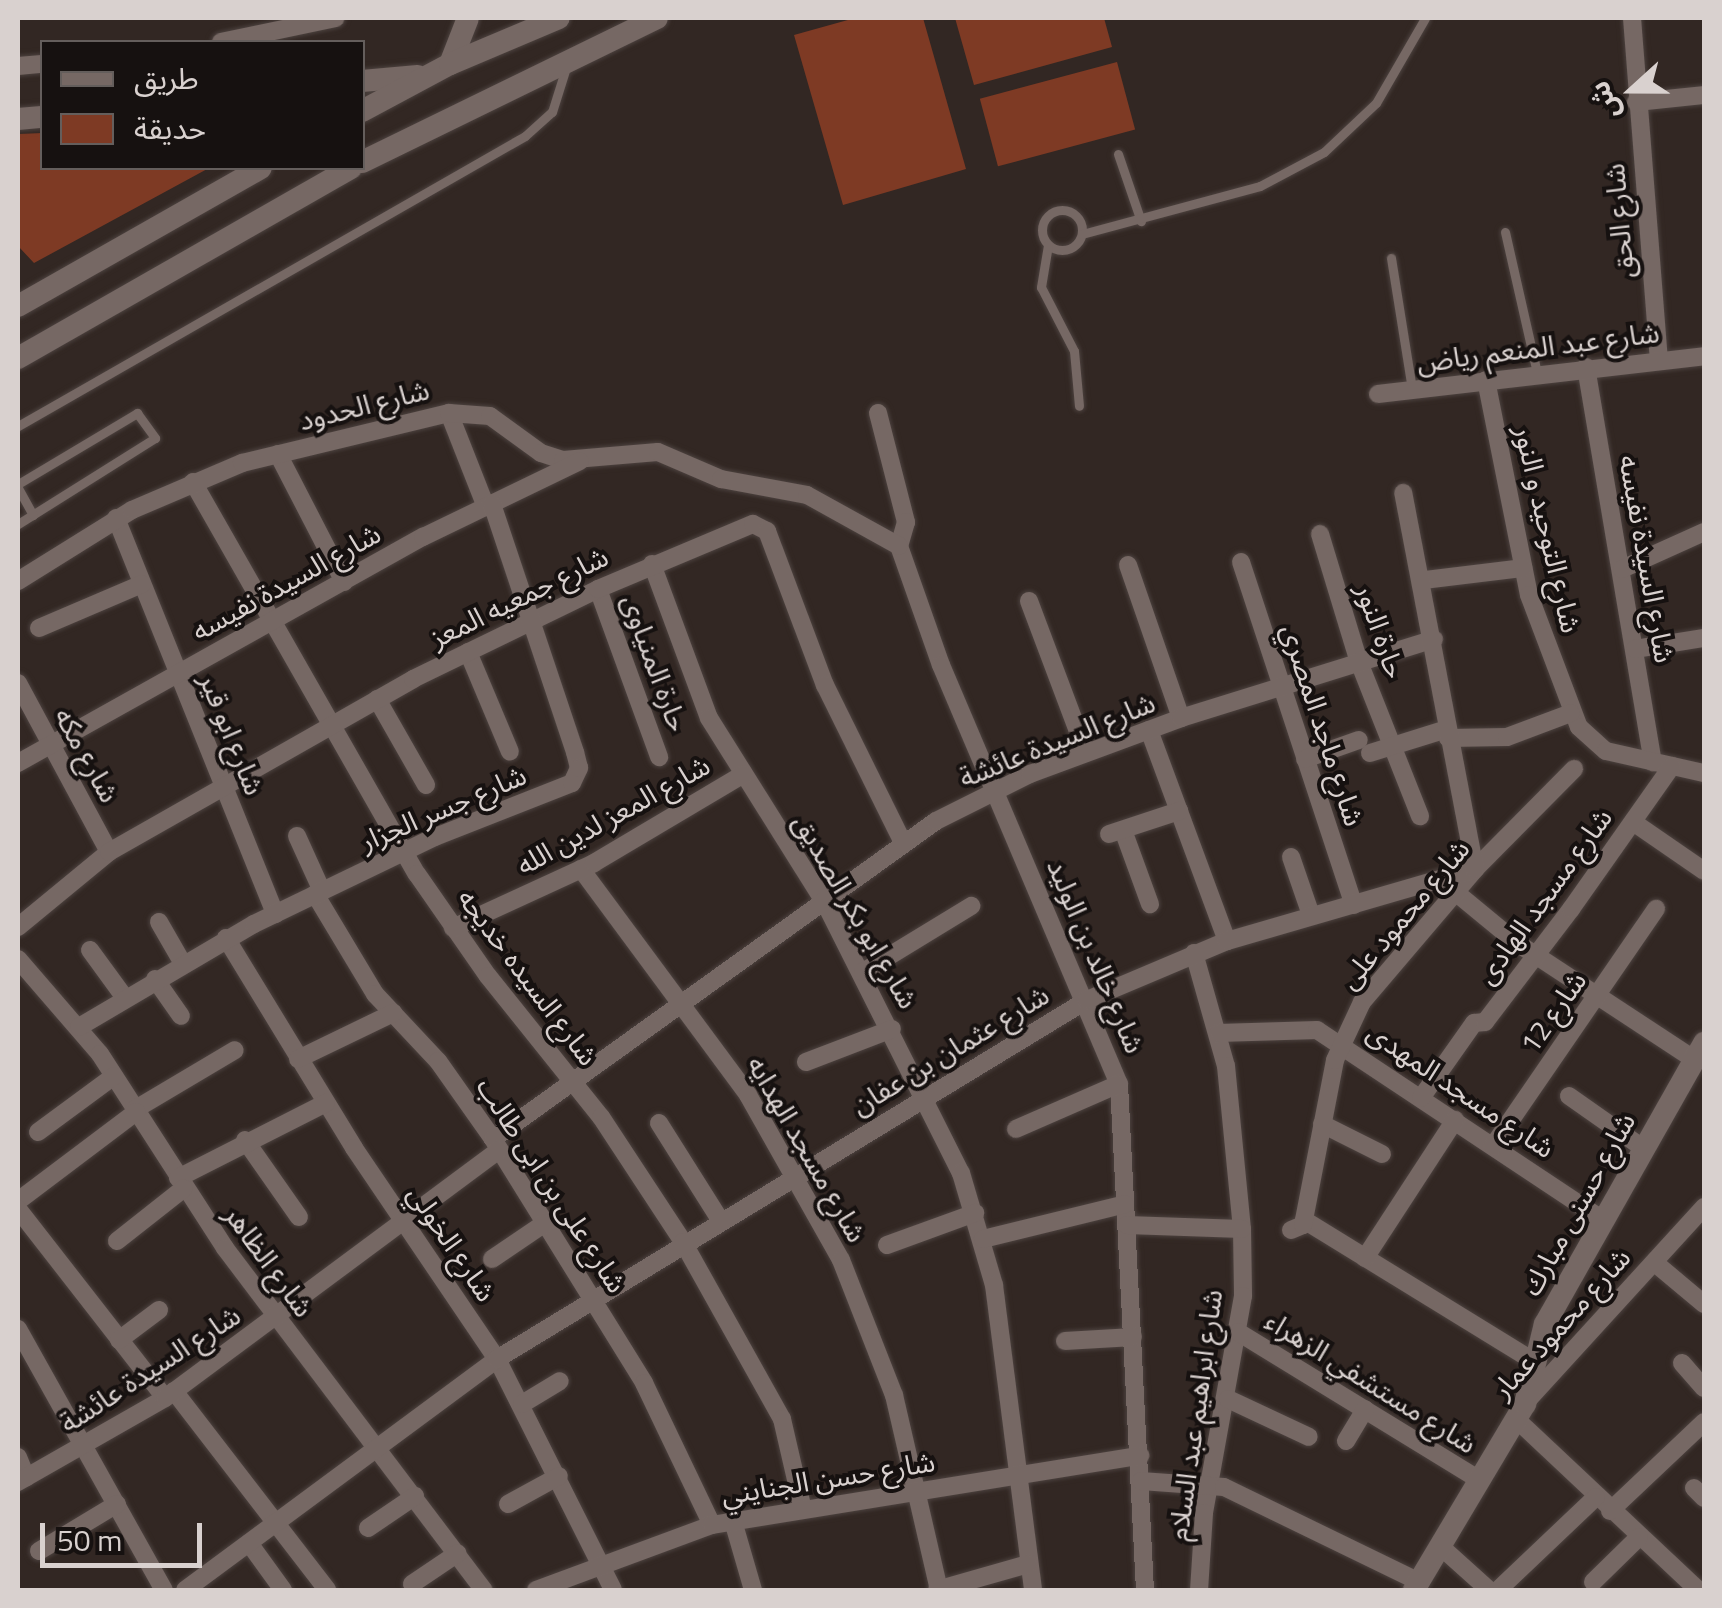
<!DOCTYPE html>
<meta charset="utf-8">
<style>
body{margin:0}
#map{position:relative;width:1722px;height:1608px;overflow:hidden;background:#322723;font-family:"Titillium Web","Noto Sans Arabic",sans-serif}
div>[style]{position:absolute}
[style*='--x']{left:calc(var(--x)*1px);top:calc(var(--y)*1px);width:calc(var(--w)*1px);rotate:calc(var(--a)*1deg)}
.green>*{inset:0;background:#7e3a24;transform-origin:0 0}
.roads{filter:drop-shadow(0 0 2px #4c423f) drop-shadow(0 0 2px #4c423f)}
.lane>*{height:9px;margin:-4.5px;padding:0 4.5px;transform-origin:4.5px;border-radius:4.5px;background:#766864}
.lane>.ring{margin:-4.5px;padding:0;box-sizing:content-box;background:none;border:9px solid #766864;border-radius:50%}
.street>*{height:18px;margin:-9px;padding:0 9px;transform-origin:9px;border-radius:9px;background:#766864}
.secondary>*{height:22px;margin:-11px;padding:0 11px;transform-origin:11px;border-radius:11px;background:#766864}
span{translate:-50% -50%;white-space:nowrap;text-align:center;line-height:1.15;-webkit-text-stroke:8px #161110;paint-order:stroke}
.street-label{font-size:28px;color:#d9d1cf}
.frame{position:absolute;inset:0;border:20px solid #d9d1cf;pointer-events:none}
.legend{position:absolute;left:40px;top:40px;width:325px;height:130px;box-sizing:border-box;background:#161110;border:2px solid #645e5c;margin:0;padding:12px 18px;list-style:none;font-size:30px;color:#d9d1cf}
.legend li{display:flex;align-items:center;gap:20px;height:50px}
.legend b{width:50px;border:2px solid #645e5c}
.north{position:absolute;left:1582px;top:40px;width:100px;height:100px;-webkit-text-stroke:8px #161110;paint-order:stroke;rotate:249deg;font-size:28px;font-weight:700;line-height:40px;text-align:center;color:#d9d1cf}
.north::after{content:'';display:block;margin:auto;width:35px;height:45px;background:#d9d1cf;clip-path:polygon(50% 0,100% 100%,50% 72%,0 100%)}
.scale{position:absolute;left:40px;top:1523px;width:162px;height:45px;box-sizing:border-box;border:5px solid #d9d1cf;border-top:0;padding-left:12px;font-size:30px;line-height:35px;white-space:nowrap;color:#d9d1cf;-webkit-text-stroke:8px #161110;paint-order:stroke}
</style>
<div id="map">
<div class="green">
<div style="clip-path:polygon(855px 18px,923px 18px,966px 169px,843px 205px,794px 35px)"></div>
<div style="clip-path:polygon(955px 18px,1104px 18px,1112px 47px,974px 85px)"></div>
<div style="left:1117px;top:62px;width:70px;height:142px;rotate:75deg"></div>
<div style="clip-path:polygon(42px 133px,42px 168px,209px 168px,34px 263px,18px 246px,18px 134px)"></div>
</div>
<div class="roads">
<div class="lane">
<div style="--x:1118;--y:154;--w:71;--a:71.1"></div>
<div class="ring" style="left:1042px;top:210px;width:31px;height:31px"></div>
<div style="--x:1505;--y:232;--w:145;--a:77.2"></div>
<div style="--x:1082;--y:234;--w:184;--a:-15.1"></div>
<div style="--x:1260;--y:186;--w:72;--a:-28"></div>
<div style="--x:1324;--y:152;--w:71;--a:-43.3"></div>
<div style="--x:1376;--y:103;--w:98;--a:-60"></div>
<div style="--x:1048;--y:245;--w:43;--a:99.5"></div>
<div style="--x:1041;--y:287;--w:72;--a:62.7"></div>
<div style="--x:1074;--y:351;--w:55;--a:84.8"></div>
<div style="--x:1391;--y:258;--w:133;--a:80.9"></div>
<div style="--x:18;--y:426;--w:584;--a:-29.77"></div>
<div style="--x:525;--y:136;--w:36;--a:-42"></div>
<div style="--x:552;--y:112;--w:50;--a:-72.6"></div>
<div style="--x:18;--y:484;--w:139;--a:-30.8"></div>
<div style="--x:137;--y:413;--w:31;--a:54"></div>
<div style="--x:155;--y:438;--w:162;--a:147.9"></div>
<div style="--x:18;--y:488;--w:31;--a:61"></div>
</div>
<div class="street">
<div style="--x:1632;--y:18;--w:343;--a:85.5"></div>
<div style="--x:221;--y:42;--w:117;--a:-11.8"></div>
<div style="--x:18;--y:66;--w:24;--a:-5"></div>
<div style="--x:1636;--y:102;--w:68;--a:-5.9"></div>
<div style="--x:1586;--y:367;--w:401;--a:80.4"></div>
<div style="--x:1486;--y:380;--w:219;--a:78.7"></div>
<div style="--x:1529;--y:595;--w:141;--a:69.3"></div>
<div style="--x:1579;--y:727;--w:36;--a:42"></div>
<div style="--x:1606;--y:751;--w:100;--a:12.7"></div>
<div style="--x:1378;--y:394;--w:328;--a:-6.6"></div>
<div style="--x:449;--y:413;--w:101;--a:68.5"></div>
<div style="--x:878;--y:413;--w:113;--a:75.6"></div>
<div style="--x:906;--y:522;--w:25;--a:106"></div>
<div style="--x:278;--y:454;--w:144;--a:62.7"></div>
<div style="--x:193;--y:482;--w:451;--a:60.3"></div>
<div style="--x:417;--y:874;--w:124;--a:55.2"></div>
<div style="--x:488;--y:976;--w:181;--a:51.3"></div>
<div style="--x:601;--y:1117;--w:149;--a:56.7"></div>
<div style="--x:683;--y:1242;--w:203;--a:60.8"></div>
<div style="--x:782;--y:1419;--w:93;--a:77"></div>
<div style="--x:116;--y:518;--w:427;--a:68.1"></div>
<div style="--x:1320;--y:534;--w:134;--a:73.1"></div>
<div style="--x:1359;--y:662;--w:166;--a:68.4"></div>
<div style="--x:899;--y:546;--w:126;--a:70.6"></div>
<div style="--x:941;--y:665;--w:455;--a:67"></div>
<div style="--x:1119;--y:1084;--w:507;--a:87.06"></div>
<div style="--x:1241;--y:562;--w:361;--a:71.8"></div>
<div style="--x:652;--y:564;--w:164;--a:69.7"></div>
<div style="--x:709;--y:718;--w:216;--a:57.9"></div>
<div style="--x:824;--y:901;--w:305;--a:63.3"></div>
<div style="--x:961;--y:1173;--w:117;--a:73.6"></div>
<div style="--x:994;--y:1285;--w:307;--a:82.7"></div>
<div style="--x:1128;--y:565;--w:162;--a:70.9"></div>
<div style="--x:1622;--y:569;--w:90;--a:-24.3"></div>
<div style="--x:1424;--y:580;--w:100;--a:-6.9"></div>
<div style="--x:18;--y:581;--w:134;--a:-31.9"></div>
<div style="--x:132;--y:510;--w:120;--a:-23.1"></div>
<div style="--x:242;--y:463;--w:213;--a:-13.6"></div>
<div style="--x:449;--y:413;--w:41;--a:4.2"></div>
<div style="--x:490;--y:416;--w:63;--a:36"></div>
<div style="--x:541;--y:453;--w:23;--a:18"></div>
<div style="--x:563;--y:460;--w:95;--a:-4.8"></div>
<div style="--x:658;--y:452;--w:69;--a:23.2"></div>
<div style="--x:721;--y:479;--w:87;--a:10.5"></div>
<div style="--x:807;--y:495;--w:105;--a:29"></div>
<div style="--x:598;--y:589;--w:179;--a:70"></div>
<div style="--x:1029;--y:601;--w:162;--a:69.4"></div>
<div style="--x:39;--y:628;--w:112;--a:-23.1"></div>
<div style="--x:1635;--y:649;--w:70;--a:-9.1"></div>
<div style="--x:468;--y:652;--w:108;--a:67.2"></div>
<div style="--x:18;--y:683;--w:192;--a:61.7"></div>
<div style="--x:377;--y:699;--w:99;--a:60.3"></div>
<div style="--x:1149;--y:730;--w:225;--a:69.7"></div>
<div style="--x:1448;--y:738;--w:59;--a:-1"></div>
<div style="--x:1507;--y:737;--w:68;--a:-20.6"></div>
<div style="--x:1370;--y:753;--w:81;--a:-17.3"></div>
<div style="--x:1305;--y:759;--w:57;--a:-19.4"></div>
<div style="--x:18;--y:763;--w:464;--a:-29.2"></div>
<div style="--x:423;--y:537;--w:174;--a:-25.8"></div>
<div style="--x:1633;--y:822;--w:86;--a:34.6"></div>
<div style="--x:1123;--y:830;--w:79;--a:70"></div>
<div style="--x:1109;--y:834;--w:74;--a:-18.2"></div>
<div style="--x:297;--y:836;--w:60;--a:65.6"></div>
<div style="--x:1291;--y:857;--w:61;--a:71"></div>
<div style="--x:581;--y:869;--w:281;--a:53.5"></div>
<div style="--x:748;--y:1095;--w:189;--a:60.6"></div>
<div style="--x:841;--y:1260;--w:145;--a:68.6"></div>
<div style="--x:894;--y:1395;--w:200;--a:77"></div>
<div style="--x:1454;--y:891;--w:82;--a:39.5"></div>
<div style="--x:1517;--y:943;--w:213;--a:33.3"></div>
<div style="--x:315;--y:894;--w:117;--a:59"></div>
<div style="--x:375;--y:994;--w:92;--a:46.8"></div>
<div style="--x:438;--y:1061;--w:95;--a:54.8"></div>
<div style="--x:493;--y:1139;--w:287;--a:58.2"></div>
<div style="--x:644;--y:1383;--w:157;--a:64.4"></div>
<div style="--x:159;--y:922;--w:46;--a:60.1"></div>
<div style="--x:18;--y:927;--w:118;--a:-39.5"></div>
<div style="--x:109;--y:852;--w:350;--a:-29.6"></div>
<div style="--x:413;--y:679;--w:206;--a:-25.9"></div>
<div style="--x:598;--y:589;--w:168;--a:-22.8"></div>
<div style="--x:753;--y:524;--w:16;--a:27"></div>
<div style="--x:767;--y:531;--w:165;--a:69.4"></div>
<div style="--x:825;--y:685;--w:176;--a:63.7"></div>
<div style="--x:453;--y:928;--w:155;--a:-24.7"></div>
<div style="--x:594;--y:863;--w:174;--a:-30.7"></div>
<div style="--x:226;--y:938;--w:246;--a:58.6"></div>
<div style="--x:354;--y:1148;--w:255;--a:55.9"></div>
<div style="--x:497;--y:1359;--w:258;--a:63.3"></div>
<div style="--x:90;--y:950;--w:59;--a:53.9"></div>
<div style="--x:1194;--y:953;--w:117;--a:74.2"></div>
<div style="--x:1226;--y:1066;--w:164;--a:84.4"></div>
<div style="--x:1242;--y:1229;--w:67;--a:89.1"></div>
<div style="--x:1243;--y:1296;--w:220;--a:100.2"></div>
<div style="--x:1204;--y:1513;--w:77;--a:93.7"></div>
<div style="--x:18;--y:959;--w:125;--a:49.2"></div>
<div style="--x:100;--y:1054;--w:231;--a:57.2"></div>
<div style="--x:225;--y:1248;--w:429;--a:52.9"></div>
<div style="--x:863;--y:972;--w:127;--a:-31.4"></div>
<div style="--x:155;--y:979;--w:45;--a:54.9"></div>
<div style="--x:79;--y:1027;--w:203;--a:-30.5"></div>
<div style="--x:254;--y:924;--w:201;--a:-25.7"></div>
<div style="--x:435;--y:837;--w:147;--a:-21.5"></div>
<div style="--x:572;--y:783;--w:17;--a:-65"></div>
<div style="--x:579;--y:768;--w:16;--a:-104"></div>
<div style="--x:575;--y:752;--w:262;--a:-108.5"></div>
<div style="--x:1219;--y:1033;--w:98;--a:-1.8"></div>
<div style="--x:1317;--y:1030;--w:343;--a:33.6"></div>
<div style="--x:298;--y:1059;--w:106;--a:-25.8"></div>
<div style="--x:806;--y:1062;--w:92;--a:-21"></div>
<div style="--x:1569;--y:1096;--w:90;--a:35.1"></div>
<div style="--x:1421;--y:1098;--w:92;--a:-54.8"></div>
<div style="--x:1474;--y:1023;--w:11;--a:-5"></div>
<div style="--x:1485;--y:1022;--w:142;--a:-52.7"></div>
<div style="--x:1571;--y:909;--w:175;--a:-54.8"></div>
<div style="--x:134;--y:1110;--w:117;--a:-30.7"></div>
<div style="--x:659;--y:1123;--w:115;--a:57.8"></div>
<div style="--x:1322;--y:1124;--w:67;--a:26.6"></div>
<div style="--x:1016;--y:1129;--w:112;--a:-23.6"></div>
<div style="--x:38;--y:1132;--w:94;--a:-36.4"></div>
<div style="--x:493;--y:1139;--w:545;--a:-35.67"></div>
<div style="--x:936;--y:821;--w:105;--a:-26.6"></div>
<div style="--x:1030;--y:774;--w:161;--a:-20.3"></div>
<div style="--x:1181;--y:718;--w:265;--a:-17.3"></div>
<div style="--x:245;--y:1140;--w:94;--a:55"></div>
<div style="--x:1493;--y:1146;--w:288;--a:-55.5"></div>
<div style="--x:178;--y:1178;--w:166;--a:-26.9"></div>
<div style="--x:18;--y:1201;--w:148;--a:-37"></div>
<div style="--x:18;--y:1209;--w:239;--a:52.1"></div>
<div style="--x:1304;--y:1220;--w:269;--a:31.6"></div>
<div style="--x:1127;--y:1225;--w:115;--a:2"></div>
<div style="--x:1291;--y:1230;--w:13;--a:-23"></div>
<div style="--x:1303;--y:1225;--w:168;--a:-79"></div>
<div style="--x:1335;--y:1060;--w:64;--a:-65"></div>
<div style="--x:1362;--y:1002;--w:175;--a:-49.6"></div>
<div style="--x:1475;--y:869;--w:141;--a:-45.3"></div>
<div style="--x:983;--y:1239;--w:146;--a:-13.8"></div>
<div style="--x:117;--y:1241;--w:85;--a:-38.3"></div>
<div style="--x:887;--y:1245;--w:94;--a:-20"></div>
<div style="--x:1365;--y:1258;--w:165;--a:-56.9"></div>
<div style="--x:492;--y:1259;--w:64;--a:-34.2"></div>
<div style="--x:1655;--y:1263;--w:64;--a:39.9"></div>
<div style="--x:18;--y:1329;--w:299;--a:60.8"></div>
<div style="--x:1238;--y:1332;--w:279;--a:31.5"></div>
<div style="--x:119;--y:1340;--w:50;--a:-36.9"></div>
<div style="--x:1065;--y:1341;--w:68;--a:-3.4"></div>
<div style="--x:1682;--y:1363;--w:33;--a:49"></div>
<div style="--x:174;--y:1391;--w:251;--a:52.4"></div>
<div style="--x:1228;--y:1399;--w:89;--a:25.1"></div>
<div style="--x:1526;--y:1402;--w:264;--a:-47.6"></div>
<div style="--x:522;--y:1404;--w:44;--a:-31.2"></div>
<div style="--x:1515;--y:1418;--w:251;--a:43.2"></div>
<div style="--x:1346;--y:1441;--w:37;--a:-59"></div>
<div style="--x:18;--y:1457;--w:22;--a:68"></div>
<div style="--x:1141;--y:1481;--w:83;--a:4.1"></div>
<div style="--x:1224;--y:1487;--w:218;--a:25.9"></div>
<div style="--x:18;--y:1482;--w:169;--a:-29.7"></div>
<div style="--x:165;--y:1398;--w:416;--a:-36.6"></div>
<div style="--x:1694;--y:1488;--w:14;--a:45"></div>
<div style="--x:508;--y:1504;--w:58;--a:-28.8"></div>
<div style="--x:1610;--y:1511;--w:129;--a:-43.4"></div>
<div style="--x:733;--y:1521;--w:72;--a:73.8"></div>
<div style="--x:368;--y:1528;--w:57;--a:-34.2"></div>
<div style="--x:249;--y:1543;--w:58;--a:54.1"></div>
<div style="--x:1440;--y:1546;--w:66;--a:41.9"></div>
<div style="--x:39;--y:1551;--w:91;--a:-31.1"></div>
<div style="--x:1593;--y:1582;--w:64;--a:-44.4"></div>
<div style="--x:412;--y:1584;--w:55;--a:-34"></div>
<div style="--x:185;--y:1590;--w:388;--a:-36.5"></div>
<div style="--x:497;--y:1359;--w:691;--a:-31.32"></div>
<div style="--x:1087;--y:1000;--w:152;--a:-22.9"></div>
<div style="--x:1227;--y:941;--w:258;--a:-16.2"></div>
<div style="--x:1475;--y:869;--w:383;--a:-100.8"></div>
<div style="--x:536;--y:1590;--w:188;--a:-20.3"></div>
<div style="--x:712;--y:1525;--w:434;--a:-9.2"></div>
<div style="--x:937;--y:1590;--w:95;--a:-15.9"></div>
<div style="--x:1498;--y:1590;--w:135;--a:-43.5"></div>
</div>
<div class="secondary">
<div style="--x:450;--y:64;--w:49;--a:-68.6"></div>
<div style="--x:362;--y:81;--w:56;--a:-5.1"></div>
<div style="--x:362;--y:111;--w:100;--a:-28.1"></div>
<div style="--x:450;--y:64;--w:118;--a:-22.9"></div>
<div style="--x:18;--y:119;--w:24;--a:-5"></div>
<div style="--x:362;--y:162;--w:328;--a:-26"></div>
<div style="--x:18;--y:306;--w:279;--a:-29.6"></div>
<div style="--x:18;--y:358;--w:383;--a:-29.7"></div>
<div style="--x:1414;--y:1590;--w:217;--a:-59.2"></div>
<div style="--x:1525;--y:1404;--w:82;--a:-76"></div>
<div style="--x:1545;--y:1324;--w:323;--a:-60.5"></div>
</div>
</div>
<div class="street-label">
<span style="left:1619px;top:221px;rotate:-95deg">شارع الحق</span>
<span style="left:1538px;top:347px;rotate:-7deg">شارع عبد المنعم رياض</span>
<span style="left:364px;top:405px;rotate:-14deg">شارع الحدود</span>
<span style="left:1548px;top:529px;rotate:77deg">شارع التوحيد و النور</span>
<span style="left:1647px;top:559px;rotate:80deg">شارع السيدة نفيسه</span>
<span style="left:286px;top:582px;rotate:-29deg">شارع السيدة نفيسه</span>
<span style="left:519px;top:597px;rotate:-26deg">شارع جمعيه المعز</span>
<span style="left:1381px;top:631px;rotate:71deg">حارة النور</span>
<span style="left:655px;top:663px;rotate:70deg">حارة المنياوى</span>
<span style="left:1323px;top:725px;rotate:72deg">شارع ماجد المصري</span>
<span style="left:232px;top:734px;rotate:68deg">شارع ابو قير</span>
<span style="left:1057px;top:740px;rotate:-22deg">شارع السيدة عائشة</span>
<span style="left:87px;top:755px;rotate:61deg">شارع مكه</span>
<span style="left:443px;top:808px;rotate:-23deg">شارع جسر الجزار</span>
<span style="left:613px;top:815px;rotate:-29deg">شارع المعز لدين الله</span>
<span style="left:1544px;top:896px;rotate:-54deg">شارع مسجد الهادى</span>
<span style="left:856px;top:911px;rotate:60deg">شارع ابو بكر الصديق</span>
<span style="left:1404px;top:914px;rotate:-50deg">شارع محمود على</span>
<span style="left:1096px;top:956px;rotate:67deg">شارع خالد بن الوليد</span>
<span style="left:528px;top:977px;rotate:53deg">شارع السيده خديجه</span>
<span style="left:1553px;top:1012px;rotate:-55deg">شارع 12</span>
<span style="left:950px;top:1050px;rotate:-31deg">شارع عثمان بن عفان</span>
<span style="left:1461px;top:1090px;rotate:34deg">شارع مسجد المهدى</span>
<span style="left:807px;top:1149px;rotate:60deg">شارع مسجد الهدايه</span>
<span style="left:552px;top:1185px;rotate:57deg">شارع على بن ابى طالب</span>
<span style="left:1578px;top:1204px;rotate:-61deg">شارع حسنى مبارك</span>
<span style="left:452px;top:1243px;rotate:56deg">شارع الخولي</span>
<span style="left:269px;top:1261px;rotate:54deg">شارع الظاهر</span>
<span style="left:1561px;top:1323px;rotate:-48deg">شارع محمود عمار</span>
<span style="left:150px;top:1369px;rotate:-33deg">شارع السيدة عائشة</span>
<span style="left:1371px;top:1382px;rotate:32deg">شارع مستشفي الزهراء</span>
<span style="left:1195px;top:1415px;rotate:-82deg">شارع ابراهيم عبد السلام</span>
<span style="left:828px;top:1478px;rotate:-9deg">شارع حسن الجنايني</span>
</div>
<div class="frame"></div>
<ul class="legend">
<li><b style="height:12px;background:#766864"></b>طريق</li>
<li><b style="height:28px;background:#7e3a24"></b>حديقة</li>
</ul>
<div class="north">ش</div>
<div class="scale">50 m</div>
</div>
